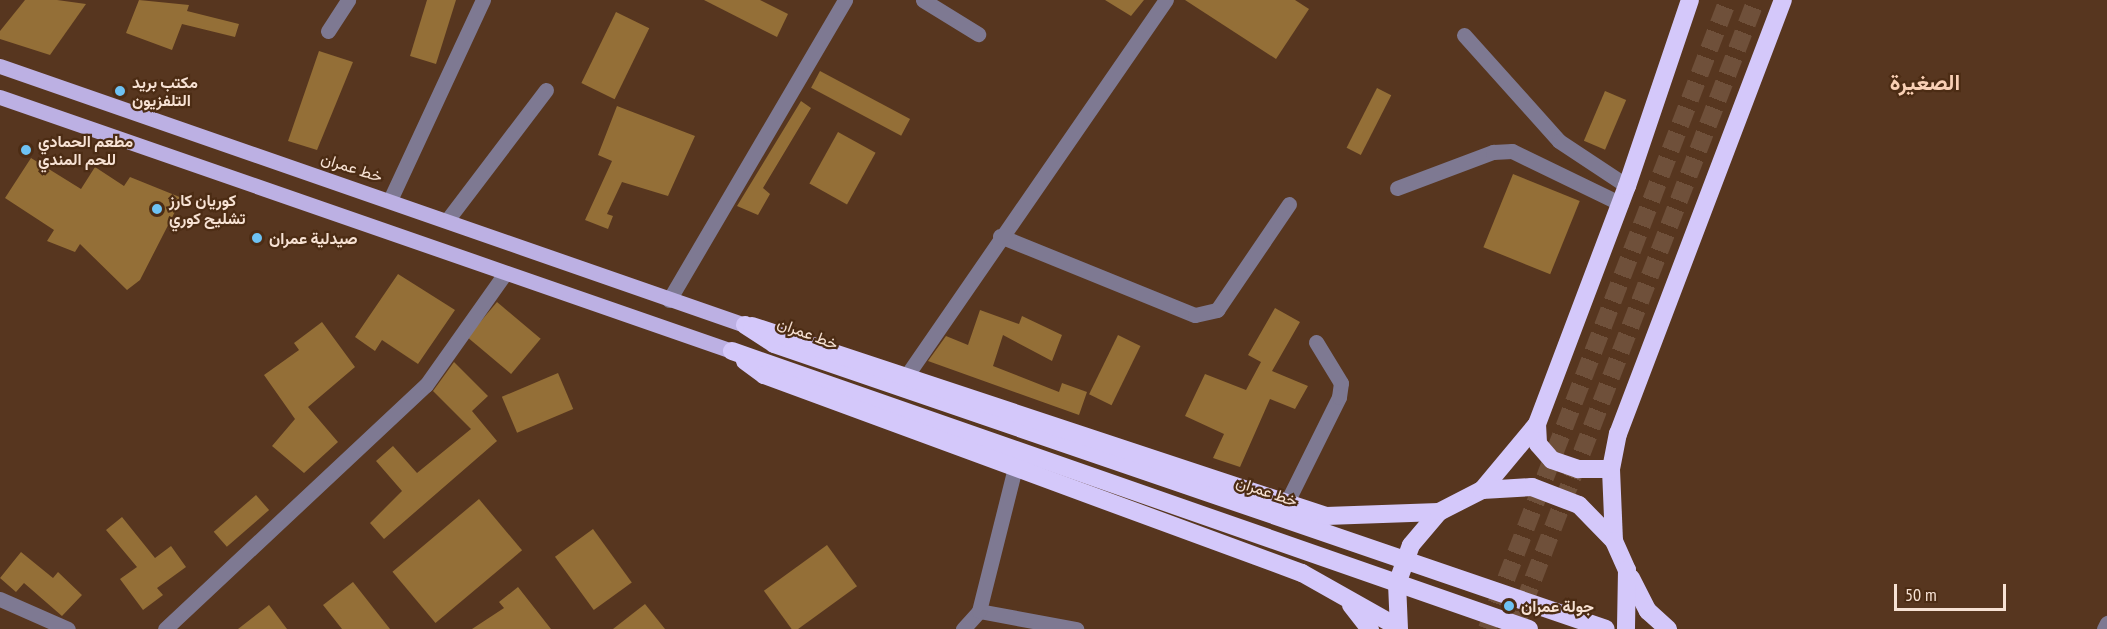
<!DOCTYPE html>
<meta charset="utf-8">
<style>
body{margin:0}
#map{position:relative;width:2107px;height:629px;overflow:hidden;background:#57361f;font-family:"PT Sans Narrow",Vazirmatn,sans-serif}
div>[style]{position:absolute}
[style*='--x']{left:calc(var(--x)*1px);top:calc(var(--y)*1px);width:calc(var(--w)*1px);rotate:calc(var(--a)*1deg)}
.building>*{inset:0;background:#946f37;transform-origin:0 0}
.highway-tunnel>*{height:18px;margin-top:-9px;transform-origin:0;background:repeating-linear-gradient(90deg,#6f503a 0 18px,transparent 0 27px)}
.minor>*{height:15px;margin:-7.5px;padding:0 7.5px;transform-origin:7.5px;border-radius:7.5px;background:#7e7992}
.major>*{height:15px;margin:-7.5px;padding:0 7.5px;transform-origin:7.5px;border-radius:7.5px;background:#bcb0e3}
.highway>*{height:18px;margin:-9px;padding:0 9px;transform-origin:9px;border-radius:9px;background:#d4c8fa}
.dots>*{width:16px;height:16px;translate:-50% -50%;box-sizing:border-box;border:3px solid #4c2c14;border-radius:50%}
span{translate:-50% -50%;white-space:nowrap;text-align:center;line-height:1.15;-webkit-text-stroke:4.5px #4c2c14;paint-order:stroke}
.poi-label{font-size:16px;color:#f7e2d4;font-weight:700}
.left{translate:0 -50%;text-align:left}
.street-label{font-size:16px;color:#f7e2d4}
.district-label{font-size:22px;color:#f9d0b5;font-weight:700}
.scale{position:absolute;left:1894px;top:584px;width:112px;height:27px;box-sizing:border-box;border:3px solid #f7e2d4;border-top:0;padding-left:8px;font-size:18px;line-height:21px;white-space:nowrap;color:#f7e2d4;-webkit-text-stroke:4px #4c2c14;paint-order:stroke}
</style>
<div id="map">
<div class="building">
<div style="clip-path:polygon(25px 0,57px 0,86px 4px,50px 55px,0 39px,0 31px)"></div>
<div style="clip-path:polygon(139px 0,189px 5px,187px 11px,239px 24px,235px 37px,182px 24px,172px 50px,126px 33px)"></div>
<div style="clip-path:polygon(427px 0,456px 0,436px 64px,410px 56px)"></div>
<div style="clip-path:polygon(704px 0,760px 0,788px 14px,777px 37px)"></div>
<div style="clip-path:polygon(1105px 0,1144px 0,1131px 16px)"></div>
<div style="clip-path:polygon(1185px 0,1295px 0,1309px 9px,1276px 59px)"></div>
<div style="left:616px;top:12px;width:37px;height:79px;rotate:26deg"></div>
<div style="clip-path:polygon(319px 51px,353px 62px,317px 150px,288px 141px)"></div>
<div style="left:820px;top:71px;width:102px;height:19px;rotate:28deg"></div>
<div style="left:1377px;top:88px;width:16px;height:67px;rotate:27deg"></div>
<div style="left:1605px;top:91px;width:23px;height:54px;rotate:23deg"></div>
<div style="clip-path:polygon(801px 101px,811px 108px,763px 188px,770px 194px,758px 215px,737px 206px)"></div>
<div style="clip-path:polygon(617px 106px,695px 136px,668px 196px,622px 182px,607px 214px,613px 216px,608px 229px,585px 220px,612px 161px,598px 155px)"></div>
<div style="left:838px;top:132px;width:43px;height:59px;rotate:29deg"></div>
<div style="clip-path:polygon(31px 158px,81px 189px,95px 167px,124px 186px,130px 177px,182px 198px,140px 280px,127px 290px,80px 244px,75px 252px,47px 241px,54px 230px,5px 198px)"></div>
<div style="left:1513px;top:174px;width:72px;height:79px;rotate:22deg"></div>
<div style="clip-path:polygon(398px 274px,455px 310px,418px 364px,382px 340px,375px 351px,355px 337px)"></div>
<div style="left:497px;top:302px;width:57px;height:46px;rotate:40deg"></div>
<div style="clip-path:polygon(1275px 308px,1300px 322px,1272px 371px,1308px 386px,1295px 409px,1270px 399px,1240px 467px,1213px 458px,1224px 434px,1185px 416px,1205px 374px,1246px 390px,1261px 362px,1248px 355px)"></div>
<div style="clip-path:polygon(980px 310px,1019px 324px,1022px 316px,1062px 335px,1052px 361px,1003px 335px,993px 366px,1059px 392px,1062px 383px,1087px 392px,1079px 415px,928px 361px,946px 336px,968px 345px)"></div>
<div style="clip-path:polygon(322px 322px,355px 367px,308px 407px,338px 442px,304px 473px,272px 446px,295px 419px,264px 375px,299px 350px,294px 343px)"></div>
<div style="left:1118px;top:335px;width:25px;height:66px;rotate:26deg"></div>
<div style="clip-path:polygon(454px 362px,488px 396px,472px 411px,497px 441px,384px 539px,370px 523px,402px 491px,376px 461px,393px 446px,417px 473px,471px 429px,433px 391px)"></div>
<div style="left:558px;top:373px;width:39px;height:61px;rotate:67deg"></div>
<div style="left:256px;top:495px;width:20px;height:56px;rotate:49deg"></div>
<div style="left:479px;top:499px;width:67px;height:113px;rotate:50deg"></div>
<div style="clip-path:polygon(122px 517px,155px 558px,171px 546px,186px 567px,157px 588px,163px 595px,143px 610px,120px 579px,137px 567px,106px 530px)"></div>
<div style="left:593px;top:529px;width:66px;height:47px;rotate:54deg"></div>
<div style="left:827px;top:545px;width:51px;height:78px;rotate:54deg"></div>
<div style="clip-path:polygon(21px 552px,53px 578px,58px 572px,82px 595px,62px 616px,24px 583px,16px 592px,0 578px)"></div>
<div style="clip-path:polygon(353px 582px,390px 629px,342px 629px,323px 605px)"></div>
<div style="clip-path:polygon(518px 587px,551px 629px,472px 629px,504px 608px,499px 602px)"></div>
<div style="clip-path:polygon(645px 604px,665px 629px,613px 629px)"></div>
<div style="clip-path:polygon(269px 605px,287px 629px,238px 629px)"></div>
</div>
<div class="highway-tunnel">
<div style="--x:1487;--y:629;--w:674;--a:-69.04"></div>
<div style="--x:1514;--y:629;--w:674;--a:-68.96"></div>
</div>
<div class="minor">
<div style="--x:923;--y:0;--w:65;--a:31.7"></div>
<div style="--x:328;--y:31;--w:37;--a:-57"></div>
<div style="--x:1464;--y:35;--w:142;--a:48.1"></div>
<div style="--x:1559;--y:141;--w:82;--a:33.5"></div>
<div style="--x:1397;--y:188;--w:103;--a:-20.6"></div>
<div style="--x:1493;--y:152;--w:19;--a:-3"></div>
<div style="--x:1512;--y:151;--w:121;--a:25.9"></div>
<div style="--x:390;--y:200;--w:221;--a:-65.1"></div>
<div style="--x:448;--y:219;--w:162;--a:-52.8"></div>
<div style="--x:1000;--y:236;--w:210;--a:22.1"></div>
<div style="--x:1195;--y:315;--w:23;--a:-13"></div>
<div style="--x:1217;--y:310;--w:128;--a:-55.8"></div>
<div style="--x:669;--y:300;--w:348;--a:-59.6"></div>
<div style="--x:907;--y:375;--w:456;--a:-55.4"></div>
<div style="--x:1286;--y:504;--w:119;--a:-63.6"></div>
<div style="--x:1339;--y:397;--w:14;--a:-82"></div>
<div style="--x:1341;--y:383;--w:48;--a:-121.4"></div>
<div style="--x:0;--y:599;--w:74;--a:23.8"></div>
<div style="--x:979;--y:611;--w:99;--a:10.5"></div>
<div style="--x:165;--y:629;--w:357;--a:-43.1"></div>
<div style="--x:426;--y:385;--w:135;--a:-54.7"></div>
<div style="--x:963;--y:629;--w:24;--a:-48"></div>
<div style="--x:979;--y:611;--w:147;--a:-75.9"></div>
<div style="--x:2104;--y:629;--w:7;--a:-63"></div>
</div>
<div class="major">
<div style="--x:0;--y:66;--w:789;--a:19.17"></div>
<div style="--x:0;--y:97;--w:775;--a:19.14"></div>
</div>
<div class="highway">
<div style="--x:745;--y:325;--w:35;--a:33"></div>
<div style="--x:774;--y:344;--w:879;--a:18.91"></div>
<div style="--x:752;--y:326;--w:605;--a:18.32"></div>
<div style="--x:1326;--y:516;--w:113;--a:-2"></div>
<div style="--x:732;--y:351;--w:844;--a:19.23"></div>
<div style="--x:745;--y:361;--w:24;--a:36"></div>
<div style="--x:764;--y:375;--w:573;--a:20.21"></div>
<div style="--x:1302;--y:573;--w:110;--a:29.4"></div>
<div style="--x:1537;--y:424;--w:20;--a:87"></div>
<div style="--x:1538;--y:444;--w:21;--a:49"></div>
<div style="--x:1552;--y:460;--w:28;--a:19"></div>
<div style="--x:1578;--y:469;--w:33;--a:0"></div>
<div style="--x:1482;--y:490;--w:86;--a:-50.2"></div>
<div style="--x:1537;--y:424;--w:254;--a:-69.3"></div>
<div style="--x:1627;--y:186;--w:196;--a:-71.3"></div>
<div style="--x:1614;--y:541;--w:72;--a:-92.4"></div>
<div style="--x:1611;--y:469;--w:36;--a:-79"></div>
<div style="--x:1618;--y:434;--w:464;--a:-69.2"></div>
<div style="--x:1631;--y:578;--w:37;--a:63"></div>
<div style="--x:1648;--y:611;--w:27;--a:42"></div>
<div style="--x:1351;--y:605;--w:31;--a:52"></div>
<div style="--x:1399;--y:629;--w:45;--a:-92.5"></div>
<div style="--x:1397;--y:584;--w:41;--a:-70.3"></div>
<div style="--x:1411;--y:545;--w:43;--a:-49.7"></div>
<div style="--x:1439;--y:512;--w:48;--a:-27.1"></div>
<div style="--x:1482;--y:490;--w:50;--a:-3.4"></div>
<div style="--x:1532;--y:487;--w:50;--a:21"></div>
<div style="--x:1579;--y:505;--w:50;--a:45.8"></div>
<div style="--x:1614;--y:541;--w:32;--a:66"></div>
<div style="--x:1627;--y:570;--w:59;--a:91"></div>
</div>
<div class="dots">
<div style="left:120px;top:91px;background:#6ec2f3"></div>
<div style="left:26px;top:150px;background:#6ec2f3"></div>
<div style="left:157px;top:209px;background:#6ec2f3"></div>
<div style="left:257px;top:238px;background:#6ec2f3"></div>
<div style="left:1509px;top:606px;background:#6ec2f3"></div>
</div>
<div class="poi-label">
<span class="left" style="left:132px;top:91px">مكتب بريد<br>التلفزيون</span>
<span class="left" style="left:38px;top:150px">مطعم الحمادي<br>للحم المندي</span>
<span class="left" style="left:169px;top:209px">كوريان كارز<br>تشليح كوري</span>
<span class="left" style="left:269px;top:238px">صيدلية عمران</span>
<span class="left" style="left:1521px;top:606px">جولة عمران</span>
</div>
<div class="street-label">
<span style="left:352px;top:167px;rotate:18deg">خط عمران</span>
<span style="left:808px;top:333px;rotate:21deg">خط عمران</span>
<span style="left:1267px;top:491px;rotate:19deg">خط عمران</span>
</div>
<div class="district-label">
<span style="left:1925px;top:83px">الصغيرة</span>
</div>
<div class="scale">50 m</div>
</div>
